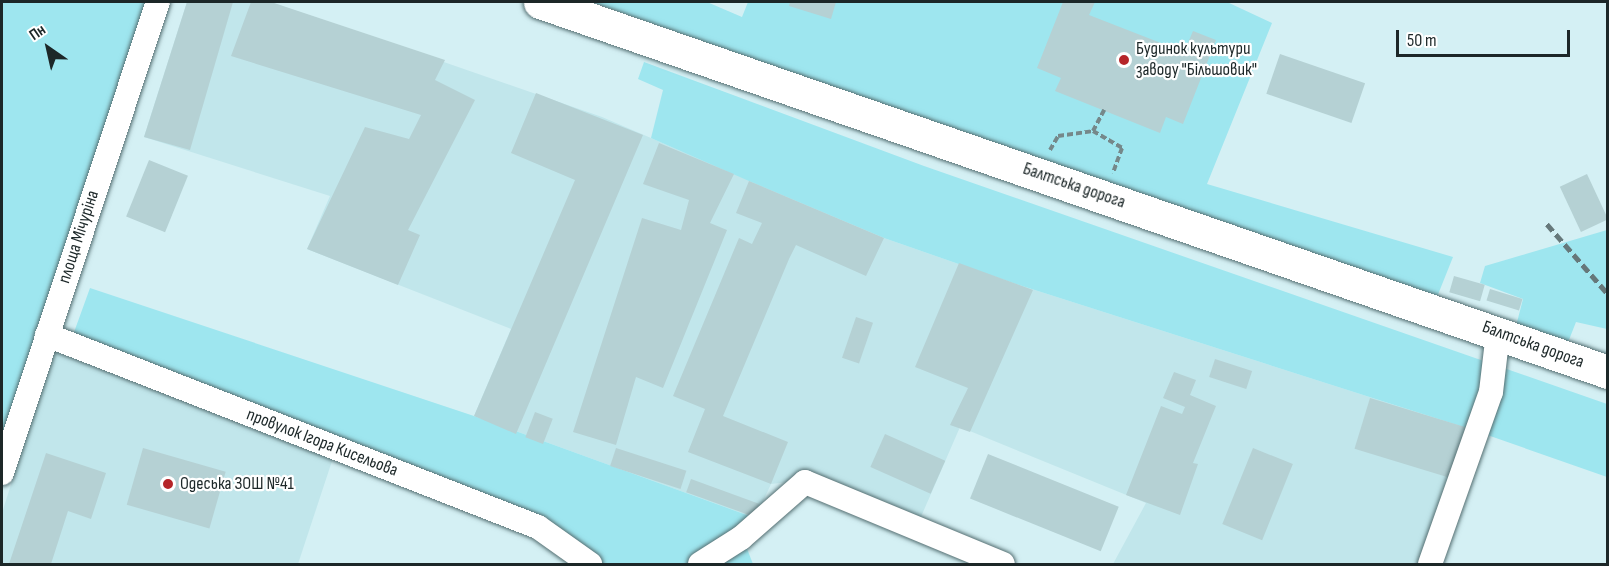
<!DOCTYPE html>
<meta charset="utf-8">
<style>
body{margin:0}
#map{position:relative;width:1609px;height:566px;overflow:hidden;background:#d4f0f4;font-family:"Sofia Sans Condensed",sans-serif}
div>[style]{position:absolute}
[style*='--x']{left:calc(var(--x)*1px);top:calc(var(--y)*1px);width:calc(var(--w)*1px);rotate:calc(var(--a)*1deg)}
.built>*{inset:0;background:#c1e6eb}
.green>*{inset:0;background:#9ee6ef}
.building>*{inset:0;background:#b5d1d4;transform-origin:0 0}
.path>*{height:4px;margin-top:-2px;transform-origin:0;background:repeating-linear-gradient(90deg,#75888a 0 6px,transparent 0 9px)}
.roads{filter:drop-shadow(0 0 2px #546e71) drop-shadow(0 0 2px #546e71)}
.minor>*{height:24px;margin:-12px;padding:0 12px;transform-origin:12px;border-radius:12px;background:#fff}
.secondary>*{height:33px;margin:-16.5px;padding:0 16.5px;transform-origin:16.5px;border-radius:16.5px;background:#fff}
.rail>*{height:4.5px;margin-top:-2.25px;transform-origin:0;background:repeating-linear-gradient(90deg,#66787a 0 9px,transparent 0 13.5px)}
.dots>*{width:16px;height:16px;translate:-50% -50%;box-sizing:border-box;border:3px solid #fff;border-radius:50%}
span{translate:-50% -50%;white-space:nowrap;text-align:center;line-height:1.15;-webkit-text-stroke:4.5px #fff;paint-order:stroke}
.poi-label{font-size:18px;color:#1c2728}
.left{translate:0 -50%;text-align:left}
.street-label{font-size:18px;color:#1c2728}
.frame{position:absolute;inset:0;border:3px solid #1c2728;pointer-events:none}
.north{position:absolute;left:18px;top:18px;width:60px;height:60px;-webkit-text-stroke:4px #fff;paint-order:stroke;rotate:326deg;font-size:16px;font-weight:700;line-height:24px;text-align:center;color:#1c2728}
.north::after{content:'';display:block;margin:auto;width:21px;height:27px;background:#1c2728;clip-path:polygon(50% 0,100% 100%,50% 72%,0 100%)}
.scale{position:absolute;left:1396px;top:30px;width:174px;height:27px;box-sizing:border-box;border:3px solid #1c2728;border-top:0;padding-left:8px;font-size:18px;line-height:21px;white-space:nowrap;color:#1c2728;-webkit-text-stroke:4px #fff;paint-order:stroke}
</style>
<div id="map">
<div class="built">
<div style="clip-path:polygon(187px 2px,271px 2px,602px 117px,884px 238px,1016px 284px,1473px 430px,1424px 564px,1113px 564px,1146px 503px,960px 427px,917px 526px,806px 480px,771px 484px,755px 518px,474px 416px,511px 329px,307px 249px,330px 196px,144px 137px)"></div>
<div style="clip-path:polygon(53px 351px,334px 455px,298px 564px,2px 564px,2px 513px)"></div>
</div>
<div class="green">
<div style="clip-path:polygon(2px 2px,158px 2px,2px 454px)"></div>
<div style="clip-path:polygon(592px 2px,707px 2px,742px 17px,748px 2px,1227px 2px,1272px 23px,1207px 184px,1453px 257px,1435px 302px)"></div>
<div style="clip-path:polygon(644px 62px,924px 166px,1607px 404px,1607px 477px,1473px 430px,1016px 284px,884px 238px,749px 181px,651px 138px,663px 90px,638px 79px)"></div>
<div style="clip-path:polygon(1607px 230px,1607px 329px,1576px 322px,1565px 350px,1514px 334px,1523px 299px,1480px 283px,1485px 266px)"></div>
<div style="clip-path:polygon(90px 288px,474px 416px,755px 518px,686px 564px,604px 564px,545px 522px,73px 335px)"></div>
<div style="clip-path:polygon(744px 541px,753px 564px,707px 564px)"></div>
</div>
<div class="building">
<div style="clip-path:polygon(187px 2px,233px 2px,190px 150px,144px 137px)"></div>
<div style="clip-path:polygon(251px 2px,271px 2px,445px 60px,435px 80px,475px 100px,408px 230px,420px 235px,398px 285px,307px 249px,365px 127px,409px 139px,421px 115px,231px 56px)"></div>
<div style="clip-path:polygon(790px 2px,836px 2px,831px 19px,789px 6px)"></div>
<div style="clip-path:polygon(1063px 2px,1095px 2px,1089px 15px,1184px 52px,1193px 31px,1216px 40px,1183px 124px,1166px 117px,1160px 133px,1055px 91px,1061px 78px,1037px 68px)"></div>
<div style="left:1280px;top:54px;width:90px;height:42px;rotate:19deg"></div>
<div style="clip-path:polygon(536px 93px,643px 135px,516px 434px,474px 416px,575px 180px,511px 153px)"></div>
<div style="clip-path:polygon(659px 143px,734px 174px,710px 223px,727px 230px,663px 388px,636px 377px,616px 445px,573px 432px,642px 218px,681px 230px,689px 200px,643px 184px)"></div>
<div style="left:149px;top:160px;width:42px;height:61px;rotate:22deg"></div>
<div style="left:1587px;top:174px;width:50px;height:30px;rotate:65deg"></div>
<div style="clip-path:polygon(749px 181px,884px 238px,866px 276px,796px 245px,789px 259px,723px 416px,788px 442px,771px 484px,688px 452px,705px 409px,673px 396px,739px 238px,752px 244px,762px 223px,736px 213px)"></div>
<div style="clip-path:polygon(959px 263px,1033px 290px,970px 432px,950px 425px,968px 388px,915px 367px)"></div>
<div style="left:1454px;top:276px;width:32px;height:17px;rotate:16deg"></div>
<div style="left:1490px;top:289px;width:34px;height:12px;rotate:17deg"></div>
<div style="left:856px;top:317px;width:18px;height:43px;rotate:19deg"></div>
<div style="left:1215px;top:359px;width:39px;height:19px;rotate:18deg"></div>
<div style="clip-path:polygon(1174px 372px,1196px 380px,1190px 395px,1216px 406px,1193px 463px,1198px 464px,1180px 515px,1126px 495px,1161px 406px,1182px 414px,1185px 407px,1163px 398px)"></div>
<div style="left:1370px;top:398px;width:108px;height:53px;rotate:17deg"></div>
<div style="left:535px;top:412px;width:19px;height:27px;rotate:21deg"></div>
<div style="left:885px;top:434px;width:66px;height:36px;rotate:24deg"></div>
<div style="left:143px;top:448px;width:86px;height:59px;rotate:16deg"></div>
<div style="left:616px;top:448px;width:74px;height:19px;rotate:18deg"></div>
<div style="left:1253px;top:448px;width:43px;height:82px;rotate:22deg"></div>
<div style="clip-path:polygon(46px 453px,106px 473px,91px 519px,68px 511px,51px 564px,9px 564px)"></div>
<div style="left:988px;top:454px;width:141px;height:48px;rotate:22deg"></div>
<div style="left:691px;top:479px;width:73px;height:14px;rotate:20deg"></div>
</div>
<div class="path">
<div style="--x:1093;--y:131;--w:24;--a:-62"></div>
<div style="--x:1050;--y:150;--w:16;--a:-60"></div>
<div style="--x:1058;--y:136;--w:35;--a:-8"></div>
<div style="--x:1093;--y:131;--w:34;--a:30"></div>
<div style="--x:1122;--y:148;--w:27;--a:110"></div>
</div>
<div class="roads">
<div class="minor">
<div style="--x:47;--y:335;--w:527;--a:21.36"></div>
<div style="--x:538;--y:527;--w:64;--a:35.4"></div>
<div style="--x:2;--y:473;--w:496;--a:-71.7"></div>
<div style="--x:700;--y:564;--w:49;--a:-32.4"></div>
<div style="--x:741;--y:538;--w:85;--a:-41.2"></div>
<div style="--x:805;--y:482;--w:214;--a:22.5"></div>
<div style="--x:1430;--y:564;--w:182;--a:-70.5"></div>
<div style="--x:1491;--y:392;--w:60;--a:-83.3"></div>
</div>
<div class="secondary">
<div style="--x:540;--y:2;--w:1130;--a:19.11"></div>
</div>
</div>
<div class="rail">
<div style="--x:1547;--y:224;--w:93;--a:48.9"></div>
</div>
<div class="dots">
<div style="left:1124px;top:60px;background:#b52529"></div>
<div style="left:168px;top:484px;background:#b52529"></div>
</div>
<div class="poi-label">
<span class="left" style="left:1136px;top:60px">Будинок культури<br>заводу "Більшовик"</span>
<span class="left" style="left:180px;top:484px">Одеська ЗОШ №41</span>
</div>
<div class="street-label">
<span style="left:1074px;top:186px;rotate:19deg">Балтська дорога</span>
<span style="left:79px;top:237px;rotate:-72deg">площа Мічуріна</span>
<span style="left:1533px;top:345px;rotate:20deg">Балтська дорога</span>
<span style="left:322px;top:443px;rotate:21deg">провулок Ігора Кисельова</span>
</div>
<div class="frame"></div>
<div class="north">Пн</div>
<div class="scale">50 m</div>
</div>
